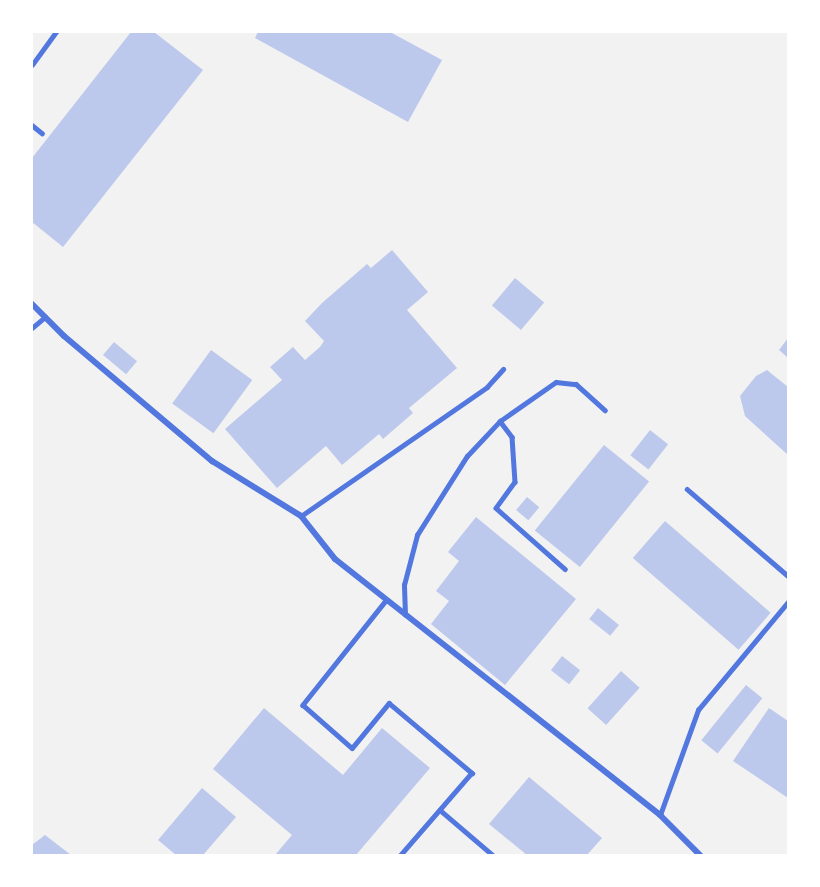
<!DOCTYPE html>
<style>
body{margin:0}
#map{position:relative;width:820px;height:887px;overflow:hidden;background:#f2f2f2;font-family:"DM Sans",sans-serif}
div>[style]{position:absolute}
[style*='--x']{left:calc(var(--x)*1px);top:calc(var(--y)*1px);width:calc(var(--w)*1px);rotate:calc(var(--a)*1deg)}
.building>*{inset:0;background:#bdc9ec;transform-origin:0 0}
.service>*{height:4.5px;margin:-2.25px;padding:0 2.25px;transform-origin:2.25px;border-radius:2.25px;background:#5277de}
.minor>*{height:6px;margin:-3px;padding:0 3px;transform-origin:3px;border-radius:3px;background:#5277de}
span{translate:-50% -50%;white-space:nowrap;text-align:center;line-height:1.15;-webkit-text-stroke:4.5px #fff;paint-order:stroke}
.frame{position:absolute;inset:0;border:33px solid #fff;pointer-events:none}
</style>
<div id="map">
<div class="building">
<div style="clip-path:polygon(131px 32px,154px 32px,203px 70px,63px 247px,32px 222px,32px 158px)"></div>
<div style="clip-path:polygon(258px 32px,390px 32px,442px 60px,408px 122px,255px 38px)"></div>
<div style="clip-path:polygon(392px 250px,428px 292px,407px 310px,457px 368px,409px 408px,413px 413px,383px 439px,379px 434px,342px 465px,326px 446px,277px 488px,225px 429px,282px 380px,270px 367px,293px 347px,305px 360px,320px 347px,324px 341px,305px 321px,322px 303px,367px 264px,371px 268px)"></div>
<div style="left:515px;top:278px;width:38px;height:36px;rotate:40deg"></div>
<div style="clip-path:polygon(788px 338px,788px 358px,779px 350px)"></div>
<div style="left:114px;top:342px;width:30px;height:17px;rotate:40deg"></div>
<div style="left:211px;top:350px;width:51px;height:66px;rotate:36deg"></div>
<div style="clip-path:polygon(767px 370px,788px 387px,788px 455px,745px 416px,740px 396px,756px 376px)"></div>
<div style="left:650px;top:430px;width:23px;height:32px;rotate:38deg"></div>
<div style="left:604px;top:445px;width:58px;height:110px;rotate:39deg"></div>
<div style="left:527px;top:497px;width:16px;height:17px;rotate:40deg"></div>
<div style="clip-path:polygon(476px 517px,576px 599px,505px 685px,431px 624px,449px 601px,436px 591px,459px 561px,448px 552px)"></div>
<div style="left:665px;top:521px;width:140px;height:49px;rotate:41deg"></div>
<div style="left:598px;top:608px;width:27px;height:14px;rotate:39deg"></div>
<div style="left:562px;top:656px;width:23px;height:18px;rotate:38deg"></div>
<div style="left:621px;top:671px;width:25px;height:50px;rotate:42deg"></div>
<div style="left:746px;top:685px;width:21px;height:71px;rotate:39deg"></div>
<div style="clip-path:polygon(264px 708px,343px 775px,382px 728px,430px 768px,356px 855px,275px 855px,292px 835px,213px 769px)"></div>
<div style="clip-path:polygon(769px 708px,788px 721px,788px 798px,733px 761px)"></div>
<div style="clip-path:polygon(529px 777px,602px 838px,587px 855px,527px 855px,489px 824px)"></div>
<div style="clip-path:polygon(202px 788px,236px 817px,203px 855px,176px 855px,158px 840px)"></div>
<div style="clip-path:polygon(45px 835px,71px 855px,32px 855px,32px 845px)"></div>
</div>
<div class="service">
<div style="--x:32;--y:65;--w:41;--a:-54"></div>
<div style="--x:32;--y:125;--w:13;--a:39"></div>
<div style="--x:32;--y:328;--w:17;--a:-40"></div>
<div style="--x:500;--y:421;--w:20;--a:53"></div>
<div style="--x:512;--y:437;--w:45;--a:86.2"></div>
<div style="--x:515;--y:482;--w:32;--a:126"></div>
<div style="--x:496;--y:508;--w:92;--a:41.5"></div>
<div style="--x:687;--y:489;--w:133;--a:40.7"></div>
<div style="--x:301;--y:516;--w:226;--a:-34.7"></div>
<div style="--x:487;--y:387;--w:24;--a:-48"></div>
<div style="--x:385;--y:602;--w:132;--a:128.5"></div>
<div style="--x:303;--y:705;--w:65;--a:41.3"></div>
<div style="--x:352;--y:748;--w:58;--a:-50.6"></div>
<div style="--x:389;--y:703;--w:109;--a:40.1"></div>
<div style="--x:472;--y:773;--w:110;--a:130.9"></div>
<div style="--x:405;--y:615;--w:30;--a:-92"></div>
<div style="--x:404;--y:585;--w:52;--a:-75.4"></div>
<div style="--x:417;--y:535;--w:93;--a:-57.7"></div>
<div style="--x:467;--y:456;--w:48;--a:-46.7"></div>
<div style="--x:500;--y:421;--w:68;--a:-34.9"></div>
<div style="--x:556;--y:382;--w:20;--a:6"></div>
<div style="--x:576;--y:384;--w:39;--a:42"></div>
<div style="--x:440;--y:810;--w:71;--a:40.4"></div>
<div style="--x:660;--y:815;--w:112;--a:-70.1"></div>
<div style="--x:698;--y:710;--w:141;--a:-50.2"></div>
</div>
<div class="minor">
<div style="--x:32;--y:304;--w:45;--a:45"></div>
<div style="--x:64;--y:336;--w:194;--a:40.2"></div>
<div style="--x:212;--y:461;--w:105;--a:31.7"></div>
<div style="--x:301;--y:516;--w:55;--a:51.7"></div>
<div style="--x:335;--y:559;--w:414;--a:38.2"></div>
<div style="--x:660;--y:815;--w:58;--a:45"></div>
</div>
<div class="frame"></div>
</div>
